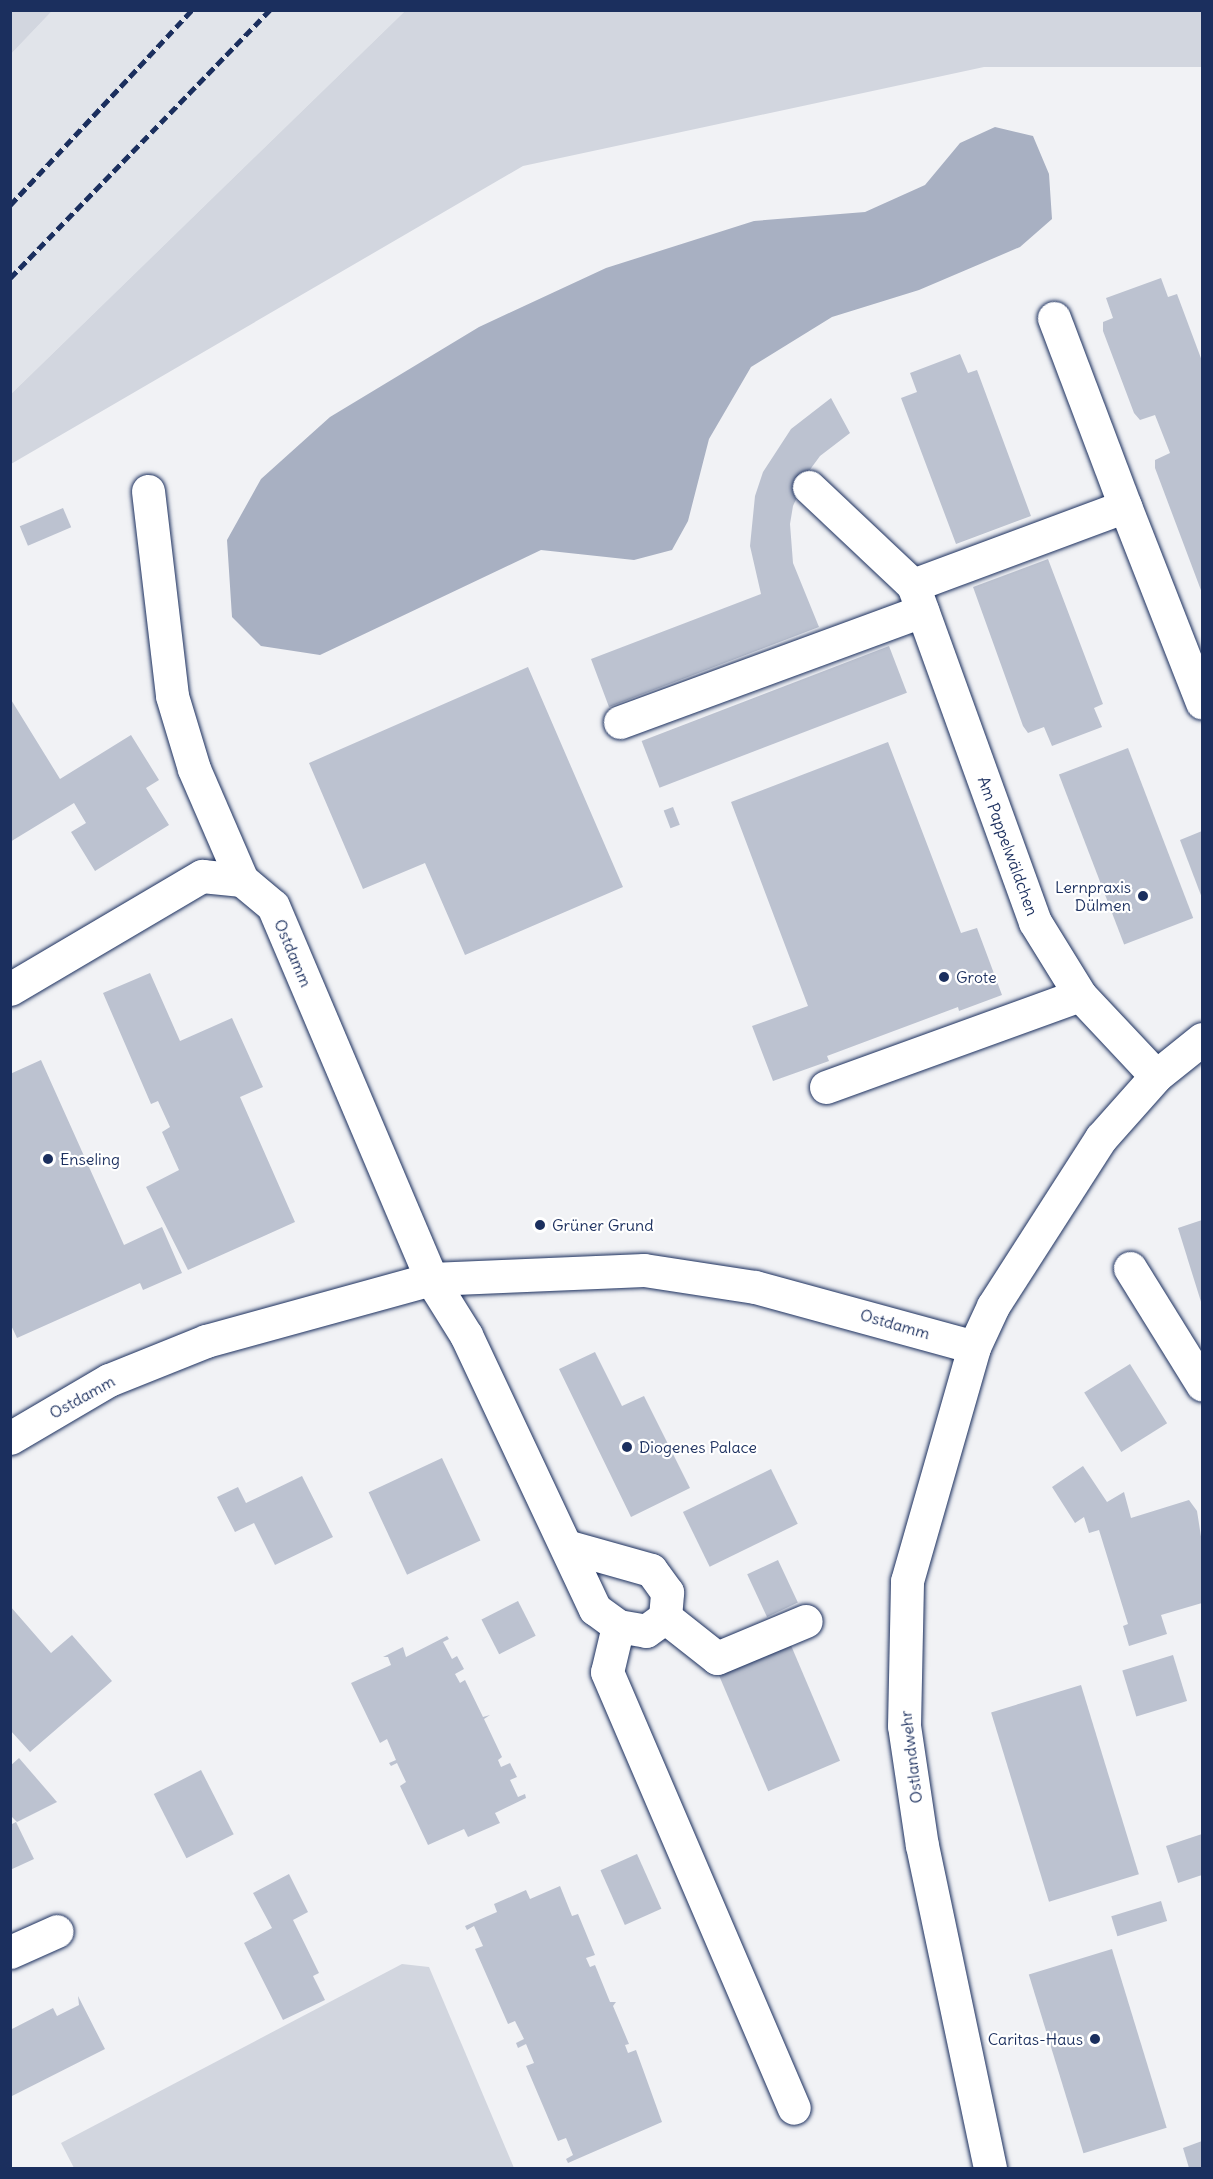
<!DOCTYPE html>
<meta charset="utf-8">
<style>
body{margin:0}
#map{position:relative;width:1213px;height:2179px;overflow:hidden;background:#f1f2f5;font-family:Delius,sans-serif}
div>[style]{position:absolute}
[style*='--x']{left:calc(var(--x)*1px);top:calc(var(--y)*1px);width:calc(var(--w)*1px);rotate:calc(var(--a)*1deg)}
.built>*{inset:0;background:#e1e4ea}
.green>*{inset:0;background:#d2d6df}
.water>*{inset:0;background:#a8b0c2}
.building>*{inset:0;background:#bcc2d0;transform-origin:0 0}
.roads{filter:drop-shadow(0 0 2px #1b2f5e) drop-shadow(0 0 2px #1b2f5e)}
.minor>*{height:33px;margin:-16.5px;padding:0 16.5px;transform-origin:16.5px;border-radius:16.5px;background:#fff}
.rail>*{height:4.5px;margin-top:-2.25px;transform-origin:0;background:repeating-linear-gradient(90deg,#1b2f5e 0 9px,transparent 0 13.5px)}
.dots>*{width:16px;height:16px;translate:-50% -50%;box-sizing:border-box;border:3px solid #fff;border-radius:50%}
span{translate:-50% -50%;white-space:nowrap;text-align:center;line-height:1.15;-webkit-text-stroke:4.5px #fff;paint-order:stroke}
.street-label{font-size:16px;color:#1b2f5e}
.poi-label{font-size:16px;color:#1b2f5e}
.right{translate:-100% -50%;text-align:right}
.left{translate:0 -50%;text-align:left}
.frame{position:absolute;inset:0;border:12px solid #1b2f5e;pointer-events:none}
</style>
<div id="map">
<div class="built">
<div style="clip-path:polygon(52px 11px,405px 11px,11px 394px,11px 54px)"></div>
</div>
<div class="green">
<div style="clip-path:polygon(11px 10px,52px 11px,11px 54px,10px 11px)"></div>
<div style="clip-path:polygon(405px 11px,1202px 11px,1202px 67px,984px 67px,523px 166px,11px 464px,11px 394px)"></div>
<div style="clip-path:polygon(402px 1964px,429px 1967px,514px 2168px,74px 2168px,61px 2143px)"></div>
</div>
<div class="water">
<div style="clip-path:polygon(995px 127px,1033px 136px,1049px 174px,1052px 219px,1020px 247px,919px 290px,832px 317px,751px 367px,709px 439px,688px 521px,672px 550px,634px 560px,541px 550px,320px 655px,261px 646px,232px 617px,227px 540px,261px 479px,330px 417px,479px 327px,606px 268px,754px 221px,865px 212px,925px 185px,960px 143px)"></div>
</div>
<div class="building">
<div style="clip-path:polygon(1161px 278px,1168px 297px,1177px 294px,1202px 361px,1202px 593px,1155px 468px,1155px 460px,1170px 453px,1155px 415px,1140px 420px,1134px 413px,1103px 331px,1103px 322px,1113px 318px,1106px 298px)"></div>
<div style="clip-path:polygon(960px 354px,968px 373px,977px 370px,1031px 516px,956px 544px,901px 398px,917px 392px,910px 373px)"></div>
<div style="clip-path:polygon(831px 398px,850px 433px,820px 456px,809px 471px,793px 506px,790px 524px,793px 563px,819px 627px,609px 707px,591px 659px,761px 594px,750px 546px,755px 496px,763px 472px,791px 429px)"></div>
<div style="left:63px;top:508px;width:21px;height:47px;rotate:67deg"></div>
<div style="clip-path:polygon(1048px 559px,1103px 704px,1094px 708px,1102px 727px,1052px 746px,1044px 727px,1028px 733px,1023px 726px,973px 587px)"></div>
<div style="left:889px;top:646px;width:50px;height:265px;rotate:69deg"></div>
<div style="clip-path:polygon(528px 667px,623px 887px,465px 955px,425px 863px,363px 889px,309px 763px)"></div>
<div style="clip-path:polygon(10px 698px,60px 779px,131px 735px,159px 780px,146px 788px,169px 825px,95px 871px,71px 832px,86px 823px,74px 803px,10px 842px)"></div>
<div style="clip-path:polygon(888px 742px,961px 933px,977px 928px,1002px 995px,959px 1011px,958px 1007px,827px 1056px,829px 1061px,773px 1081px,752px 1026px,808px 1006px,731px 802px)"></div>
<div style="left:1128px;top:748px;width:182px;height:74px;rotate:69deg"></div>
<div style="left:673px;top:807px;width:19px;height:10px;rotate:69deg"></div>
<div style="clip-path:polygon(1202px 831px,1202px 898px,1180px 840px)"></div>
<div style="clip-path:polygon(150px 973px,180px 1041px,232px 1018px,263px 1087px,240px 1097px,295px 1222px,188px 1270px,146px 1187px,179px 1170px,162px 1132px,170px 1127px,158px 1101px,151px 1104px,103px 993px)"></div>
<div style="clip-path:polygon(41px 1060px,124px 1245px,162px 1227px,182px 1273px,143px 1290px,140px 1283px,17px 1338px,10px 1323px,10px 1074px)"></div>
<div style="clip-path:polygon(1202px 1220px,1202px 1305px,1178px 1228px)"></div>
<div style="clip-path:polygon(595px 1352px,622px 1406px,644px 1396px,690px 1488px,631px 1517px,559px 1369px)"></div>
<div style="left:1130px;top:1364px;width:70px;height:54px;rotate:58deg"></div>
<div style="left:442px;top:1458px;width:91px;height:81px;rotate:65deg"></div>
<div style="clip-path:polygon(1083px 1466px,1107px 1502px,1124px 1492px,1131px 1518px,1189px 1500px,1197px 1511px,1202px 1543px,1202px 1603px,1161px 1615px,1167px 1634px,1129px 1646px,1123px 1626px,1128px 1624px,1099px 1530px,1089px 1533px,1084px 1517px,1075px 1523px,1052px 1487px)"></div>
<div style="left:771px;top:1469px;width:61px;height:98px;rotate:64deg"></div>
<div style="clip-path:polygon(302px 1476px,333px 1537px,275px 1565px,254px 1523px,235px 1532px,217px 1497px,238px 1487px,246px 1503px)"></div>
<div style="left:778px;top:1560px;width:47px;height:34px;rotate:65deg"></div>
<div style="left:518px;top:1601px;width:39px;height:41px;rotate:63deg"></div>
<div style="clip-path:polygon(10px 1606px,51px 1653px,72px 1635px,112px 1681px,30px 1752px,10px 1730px)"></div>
<div style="clip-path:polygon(447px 1636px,449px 1639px,443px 1642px,452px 1659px,457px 1656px,464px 1669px,455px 1674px,460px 1683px,465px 1680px,483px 1717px,490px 1715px,484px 1719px,502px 1757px,498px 1760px,501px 1767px,510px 1763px,517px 1777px,510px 1780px,518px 1797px,525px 1794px,526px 1798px,495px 1813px,500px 1823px,468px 1837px,464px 1829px,428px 1845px,400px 1786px,406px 1782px,397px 1763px,391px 1766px,389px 1763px,396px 1760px,387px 1739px,380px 1743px,351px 1683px,391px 1665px,388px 1657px,383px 1657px,403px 1647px,406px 1657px)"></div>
<div style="left:790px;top:1643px;width:128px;height:78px;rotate:67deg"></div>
<div style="left:1173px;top:1655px;width:48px;height:53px;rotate:73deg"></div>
<div style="left:1081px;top:1685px;width:198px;height:94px;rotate:73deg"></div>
<div style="clip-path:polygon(19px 1758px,57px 1802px,17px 1822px,10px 1815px,10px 1766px)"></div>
<div style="left:201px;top:1770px;width:72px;height:53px;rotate:63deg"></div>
<div style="clip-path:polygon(16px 1822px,34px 1859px,10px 1870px,10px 1825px)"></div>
<div style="clip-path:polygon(1202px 1834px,1202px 1875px,1178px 1883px,1166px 1846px)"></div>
<div style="left:637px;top:1854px;width:60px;height:40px;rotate:66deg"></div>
<div style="clip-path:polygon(289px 1874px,308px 1912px,293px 1920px,319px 1973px,313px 1976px,325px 2000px,283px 2020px,244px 1943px,272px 1928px,253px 1893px)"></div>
<div style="clip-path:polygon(560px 1886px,572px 1916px,578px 1914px,595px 1955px,586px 1958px,590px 1967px,595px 1965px,610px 2002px,616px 2002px,613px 2006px,629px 2044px,625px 2045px,628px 2053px,636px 2050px,662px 2122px,568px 2163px,566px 2159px,573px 2155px,566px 2138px,558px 2141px,526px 2066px,534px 2063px,526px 2044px,518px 2048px,516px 2043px,524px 2039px,515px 2021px,508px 2024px,475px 1949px,483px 1946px,474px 1926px,467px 1930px,465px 1926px,497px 1912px,494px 1904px,526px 1890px,530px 1899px)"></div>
<div style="left:1161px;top:1901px;width:21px;height:52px;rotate:73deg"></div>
<div style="left:1112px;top:1949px;width:187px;height:87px;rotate:73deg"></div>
<div style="clip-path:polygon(78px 1996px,105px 2049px,10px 2097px,10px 2030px,53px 2008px,57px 2016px,79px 2005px)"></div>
<div style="clip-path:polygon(1202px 2141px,1202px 2168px,1189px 2168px,1183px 2148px)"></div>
</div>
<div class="roads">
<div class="minor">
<div style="--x:809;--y:487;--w:143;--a:43.3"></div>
<div style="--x:913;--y:585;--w:358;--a:70.1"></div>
<div style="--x:1035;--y:922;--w:86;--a:58.3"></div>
<div style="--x:1080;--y:995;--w:111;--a:46.8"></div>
<div style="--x:148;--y:491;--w:206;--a:83.3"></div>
<div style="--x:172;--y:696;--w:76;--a:73.2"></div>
<div style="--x:194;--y:769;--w:121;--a:66.6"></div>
<div style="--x:1125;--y:506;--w:211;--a:68.6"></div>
<div style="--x:913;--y:585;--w:226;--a:-20.4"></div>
<div style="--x:1125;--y:506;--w:201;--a:-110.7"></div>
<div style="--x:620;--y:722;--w:322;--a:-20.2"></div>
<div style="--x:10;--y:989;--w:223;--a:-30.5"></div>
<div style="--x:202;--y:876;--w:40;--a:5.7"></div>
<div style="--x:242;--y:880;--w:40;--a:40"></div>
<div style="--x:273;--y:906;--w:405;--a:67"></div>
<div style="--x:431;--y:1279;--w:66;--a:58"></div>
<div style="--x:466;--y:1335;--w:303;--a:64.8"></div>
<div style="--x:595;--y:1609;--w:29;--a:36"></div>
<div style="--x:618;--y:1626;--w:28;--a:10"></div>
<div style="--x:646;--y:1631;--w:24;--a:-36"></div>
<div style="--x:665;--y:1617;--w:25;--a:-85"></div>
<div style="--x:667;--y:1592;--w:27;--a:-126"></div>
<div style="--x:651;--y:1570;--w:88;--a:-164.2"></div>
<div style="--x:826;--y:1087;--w:270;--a:-19.9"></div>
<div style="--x:1130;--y:1268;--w:137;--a:58.2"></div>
<div style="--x:10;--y:1438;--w:115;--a:-30.4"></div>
<div style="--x:109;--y:1380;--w:105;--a:-21.9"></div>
<div style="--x:206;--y:1341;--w:233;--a:-15.4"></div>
<div style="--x:431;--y:1279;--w:213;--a:-2.4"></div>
<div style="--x:644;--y:1270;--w:112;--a:8.7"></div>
<div style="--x:755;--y:1287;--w:227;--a:15.3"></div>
<div style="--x:665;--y:1617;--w:66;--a:38.3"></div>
<div style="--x:717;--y:1658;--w:96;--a:-22.6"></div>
<div style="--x:618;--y:1626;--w:47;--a:103.4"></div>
<div style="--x:607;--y:1672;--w:474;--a:66.8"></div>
<div style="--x:10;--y:1952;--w:51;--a:-24.1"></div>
<div style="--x:990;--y:2168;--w:329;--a:-101.9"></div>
<div style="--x:922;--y:1846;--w:121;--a:-98.5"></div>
<div style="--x:904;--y:1726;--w:145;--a:-88.8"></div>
<div style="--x:907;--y:1581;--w:243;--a:-74"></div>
<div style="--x:974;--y:1347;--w:45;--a:-65.1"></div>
<div style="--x:993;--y:1306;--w:200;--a:-57.3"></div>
<div style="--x:1101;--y:1138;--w:83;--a:-48.4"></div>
<div style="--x:1156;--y:1076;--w:59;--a:-38.8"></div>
</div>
</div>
<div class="rail">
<div style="--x:10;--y:205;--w:267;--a:-47"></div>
<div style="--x:10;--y:278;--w:373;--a:-45.9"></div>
</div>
<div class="dots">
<div style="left:1143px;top:896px;background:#1b2f5e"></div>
<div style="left:944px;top:977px;background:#1b2f5e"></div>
<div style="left:48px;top:1159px;background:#1b2f5e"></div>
<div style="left:540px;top:1225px;background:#1b2f5e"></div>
<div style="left:627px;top:1447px;background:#1b2f5e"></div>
<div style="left:1095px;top:2039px;background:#1b2f5e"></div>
</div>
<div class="street-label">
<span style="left:1008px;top:846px;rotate:70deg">Am Pappelwäldchen</span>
<span style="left:293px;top:953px;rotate:67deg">Ostdamm</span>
<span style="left:895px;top:1324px;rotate:16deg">Ostdamm</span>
<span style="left:82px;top:1397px;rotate:-29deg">Ostdamm</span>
<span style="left:911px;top:1757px;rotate:-97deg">Ostlandwehr</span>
</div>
<div class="poi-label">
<span class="right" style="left:1131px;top:896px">Lernpraxis<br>Dülmen</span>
<span class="left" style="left:956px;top:977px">Grote</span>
<span class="left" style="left:60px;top:1159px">Enseling</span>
<span class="left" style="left:552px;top:1225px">Grüner Grund</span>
<span class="left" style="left:639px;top:1447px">Diogenes Palace</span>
<span class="right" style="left:1083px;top:2039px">Caritas-Haus</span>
</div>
<div class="frame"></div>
</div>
